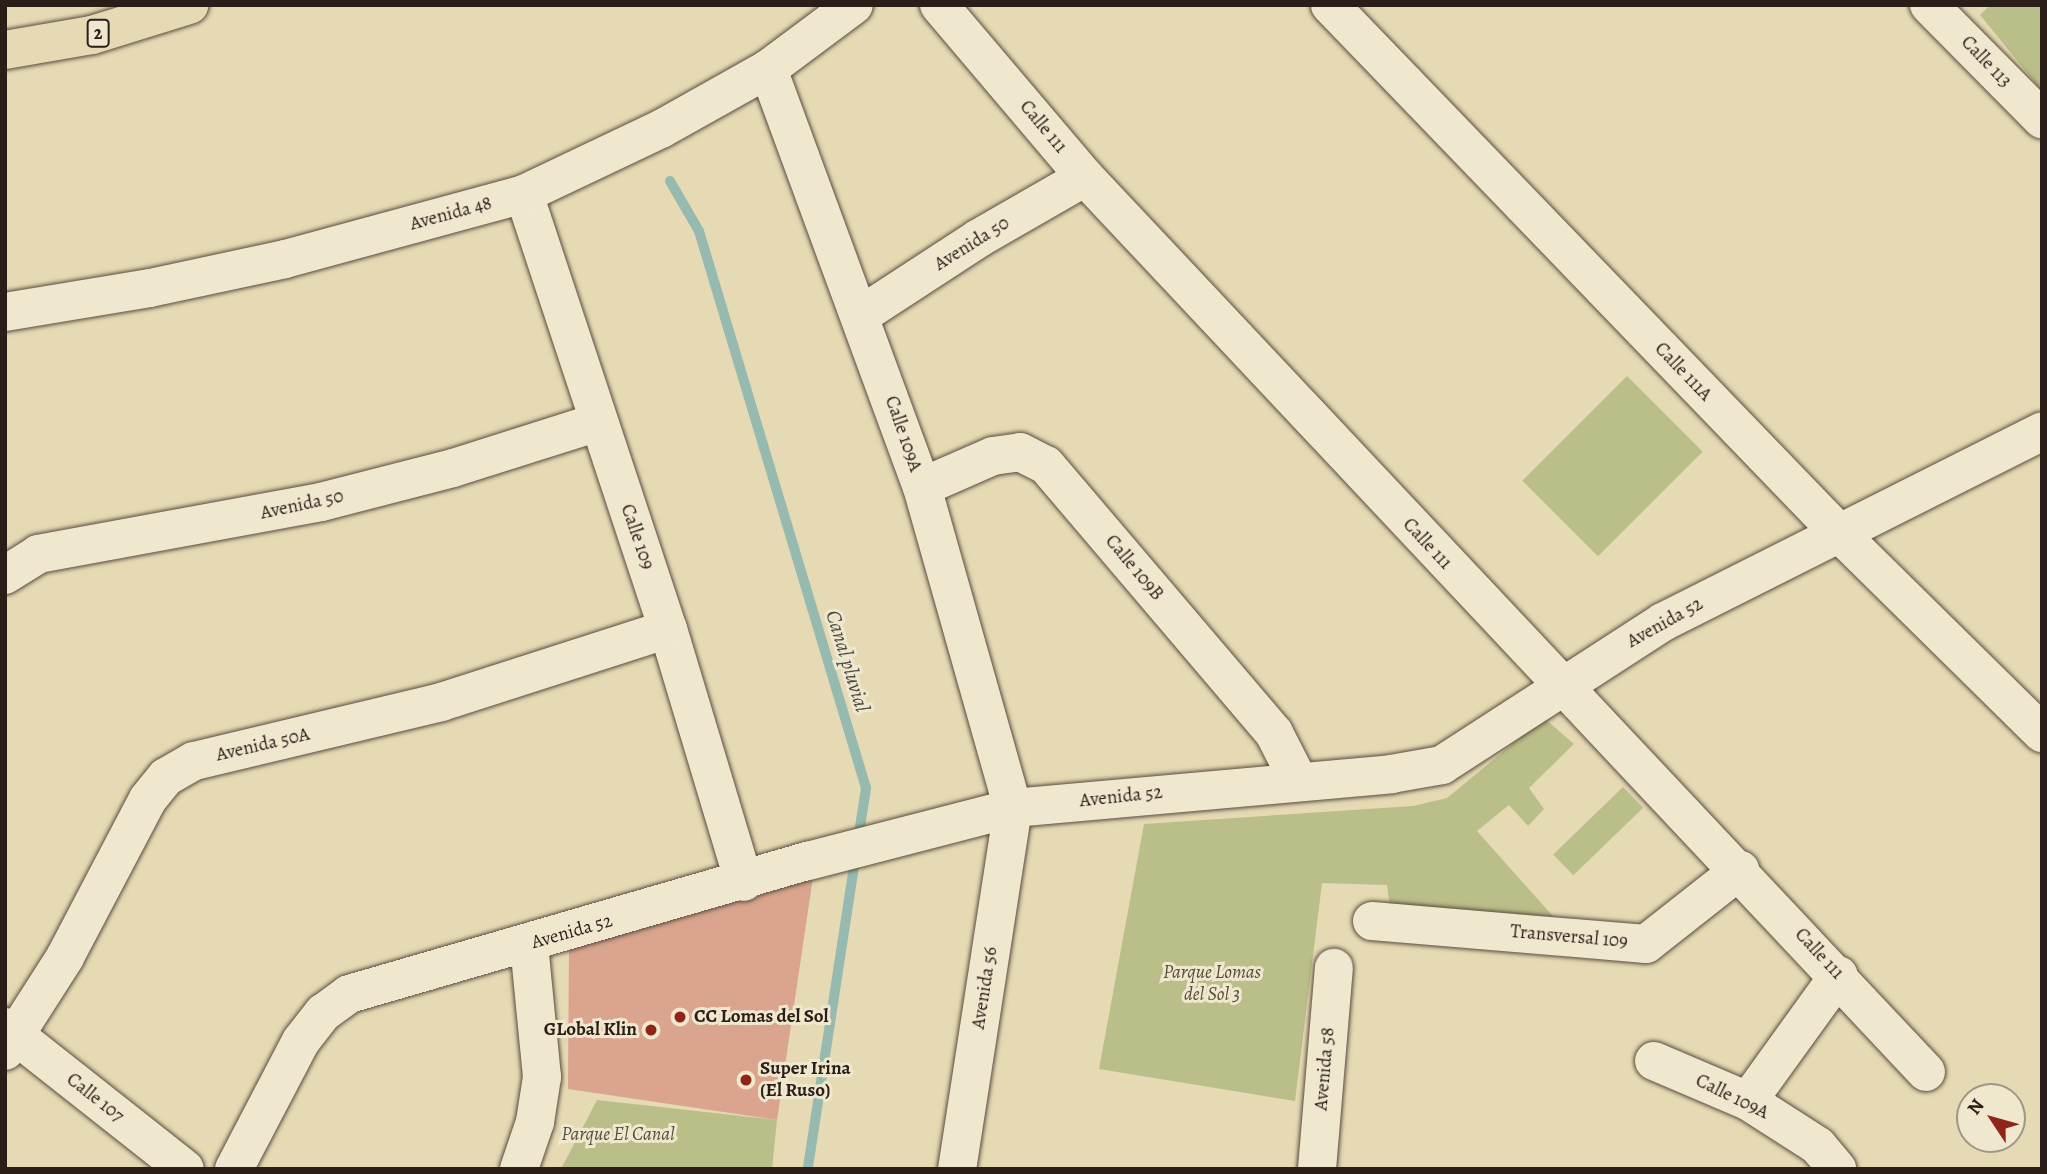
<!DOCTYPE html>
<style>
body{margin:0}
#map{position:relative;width:2047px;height:1174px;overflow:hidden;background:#e6dab4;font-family:Alegreya,serif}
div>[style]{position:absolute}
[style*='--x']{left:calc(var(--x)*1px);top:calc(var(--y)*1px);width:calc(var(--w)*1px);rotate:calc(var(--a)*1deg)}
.green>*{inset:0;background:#babe89;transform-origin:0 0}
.stream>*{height:10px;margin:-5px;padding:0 5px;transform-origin:5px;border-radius:5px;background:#96baaf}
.building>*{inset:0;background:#daa48e}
.roads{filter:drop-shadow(0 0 2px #5a4c3f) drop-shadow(0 0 2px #5a4c3f)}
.street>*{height:38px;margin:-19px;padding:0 19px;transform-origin:19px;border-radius:19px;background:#efe7ce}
.highway>*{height:38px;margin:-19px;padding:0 19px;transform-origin:19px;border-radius:19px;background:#e6dab4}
.dots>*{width:19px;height:19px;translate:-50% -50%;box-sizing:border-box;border:4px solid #efe7ce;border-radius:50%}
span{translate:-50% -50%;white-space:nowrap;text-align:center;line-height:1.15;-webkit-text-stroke:6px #efe7ce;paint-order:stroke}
.shield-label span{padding:2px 5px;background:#efe7ce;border:2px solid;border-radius:5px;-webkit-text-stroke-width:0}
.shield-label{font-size:18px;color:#2b1d18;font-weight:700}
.street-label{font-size:19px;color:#2b1d18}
.park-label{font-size:19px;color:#564d3a;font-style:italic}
.poi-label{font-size:19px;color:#2b1d18;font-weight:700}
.left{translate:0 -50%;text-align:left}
.right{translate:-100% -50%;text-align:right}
.water-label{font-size:21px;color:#4b4c45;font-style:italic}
.frame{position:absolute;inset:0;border:7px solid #2b1d18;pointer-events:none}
.north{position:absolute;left:1956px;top:1083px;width:70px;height:70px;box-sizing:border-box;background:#efe7ce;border:2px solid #a19685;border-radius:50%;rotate:306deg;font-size:19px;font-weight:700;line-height:28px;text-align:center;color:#2b1d18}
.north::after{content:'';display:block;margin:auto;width:24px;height:32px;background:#8f2418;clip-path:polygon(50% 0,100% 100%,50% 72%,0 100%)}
</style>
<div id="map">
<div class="green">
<div style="clip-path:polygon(1990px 5px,2042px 5px,2042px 91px,1980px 15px)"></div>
<div style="left:1627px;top:376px;width:107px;height:148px;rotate:45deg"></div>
<div style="clip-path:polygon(1544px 718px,1574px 744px,1529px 788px,1544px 809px,1528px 826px,1509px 805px,1477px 831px,1560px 924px,1390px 908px,1387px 885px,1322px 883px,1295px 1101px,1099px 1069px,1144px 824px,1413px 806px,1447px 798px)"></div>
<div style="left:1623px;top:787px;width:29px;height:97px;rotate:46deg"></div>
<div style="clip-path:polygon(597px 1100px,777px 1120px,772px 1169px,561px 1169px)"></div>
</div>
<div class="stream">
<div style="--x:670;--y:181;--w:58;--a:59.9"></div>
<div style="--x:699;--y:231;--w:581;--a:73.31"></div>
<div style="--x:866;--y:788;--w:385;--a:98.7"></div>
</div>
<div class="building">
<div style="clip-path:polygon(813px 877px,777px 1120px,568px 1089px,569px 945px)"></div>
</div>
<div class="roads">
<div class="street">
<div style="--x:939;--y:5;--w:226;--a:49.7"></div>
<div style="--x:1085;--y:177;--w:1228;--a:46.78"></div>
<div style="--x:1330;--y:5;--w:731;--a:46.05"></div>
<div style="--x:1837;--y:531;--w:288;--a:44.6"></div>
<div style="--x:1929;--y:5;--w:161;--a:45.3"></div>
<div style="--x:768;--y:69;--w:445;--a:69.8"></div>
<div style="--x:922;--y:487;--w:334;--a:74.2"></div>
<div style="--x:1013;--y:808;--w:365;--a:98.8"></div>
<div style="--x:524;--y:194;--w:458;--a:71.7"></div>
<div style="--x:668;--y:629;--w:264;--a:73.3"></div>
<div style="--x:5;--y:312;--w:147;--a:-9.4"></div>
<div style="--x:150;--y:288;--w:138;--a:-12.1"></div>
<div style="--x:285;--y:259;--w:248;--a:-15.2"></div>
<div style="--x:524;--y:194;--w:152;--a:-25.4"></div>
<div style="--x:661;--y:129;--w:123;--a:-29.3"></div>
<div style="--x:768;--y:69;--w:107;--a:-36.7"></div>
<div style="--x:861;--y:315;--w:141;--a:-33.1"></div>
<div style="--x:979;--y:238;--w:122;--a:-29.9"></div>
<div style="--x:922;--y:487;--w:77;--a:-23.6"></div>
<div style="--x:993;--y:456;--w:27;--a:-8"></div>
<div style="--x:1020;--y:452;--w:29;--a:27"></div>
<div style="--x:1046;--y:465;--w:352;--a:49.6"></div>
<div style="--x:1274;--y:733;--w:53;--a:62.9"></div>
<div style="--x:5;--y:575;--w:39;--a:-32"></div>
<div style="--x:38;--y:554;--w:288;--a:-10.4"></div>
<div style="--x:321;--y:502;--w:136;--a:-14.4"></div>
<div style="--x:453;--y:468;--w:152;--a:-17.6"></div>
<div style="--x:1372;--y:921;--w:275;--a:4.8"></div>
<div style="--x:1646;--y:944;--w:120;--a:-38.2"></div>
<div style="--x:5;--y:1027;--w:229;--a:38.3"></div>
<div style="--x:5;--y:1051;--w:112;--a:-57.4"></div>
<div style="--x:65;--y:957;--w:178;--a:-62.3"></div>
<div style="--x:148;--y:799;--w:28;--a:-51"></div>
<div style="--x:166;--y:777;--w:32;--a:-30"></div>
<div style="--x:194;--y:761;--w:254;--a:-13.4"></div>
<div style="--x:441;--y:702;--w:238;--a:-17.8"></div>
<div style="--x:1654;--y:1061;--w:102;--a:23.1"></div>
<div style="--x:1748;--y:1101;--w:83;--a:32.7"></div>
<div style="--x:1818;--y:1146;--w:30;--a:50"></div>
<div style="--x:1748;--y:1101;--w:155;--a:-54.2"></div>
<div style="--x:234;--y:1169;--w:144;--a:-62.4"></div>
<div style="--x:301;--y:1041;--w:36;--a:-52"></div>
<div style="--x:323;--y:1013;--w:32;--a:-36"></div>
<div style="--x:349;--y:994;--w:478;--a:-16.2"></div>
<div style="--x:808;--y:861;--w:212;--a:-14.5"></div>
<div style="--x:1013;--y:808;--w:380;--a:-5.1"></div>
<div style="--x:1391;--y:774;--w:52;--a:-10"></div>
<div style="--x:1442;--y:765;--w:263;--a:-32.9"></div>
<div style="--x:1663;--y:622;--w:424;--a:-26.7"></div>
<div style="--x:519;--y:1169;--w:50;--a:-71.2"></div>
<div style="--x:535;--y:1122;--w:46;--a:-81.2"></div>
<div style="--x:542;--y:1077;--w:134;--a:-95.6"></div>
<div style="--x:1317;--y:1169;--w:202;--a:-85.2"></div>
</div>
<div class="highway">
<div style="--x:5;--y:50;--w:88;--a:-9.8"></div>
<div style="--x:92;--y:35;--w:102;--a:-17.2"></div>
</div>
</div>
<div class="dots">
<div style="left:680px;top:1017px;background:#8f2418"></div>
<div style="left:651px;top:1030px;background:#8f2418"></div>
<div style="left:746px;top:1080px;background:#8f2418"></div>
</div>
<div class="shield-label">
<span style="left:98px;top:33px">2</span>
</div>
<div class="street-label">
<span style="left:1986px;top:62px;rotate:46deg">Calle 113</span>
<span style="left:1043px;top:127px;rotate:50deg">Calle 111</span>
<span style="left:451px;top:214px;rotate:-15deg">Avenida 48</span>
<span style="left:972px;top:244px;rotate:-32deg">Avenida 50</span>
<span style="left:1683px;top:372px;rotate:46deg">Calle 111A</span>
<span style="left:903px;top:434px;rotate:71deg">Calle 109A</span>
<span style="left:302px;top:505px;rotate:-12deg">Avenida 50</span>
<span style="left:637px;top:537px;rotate:71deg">Calle 109</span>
<span style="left:1427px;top:544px;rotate:47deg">Calle 111</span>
<span style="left:1134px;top:568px;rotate:50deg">Calle 109B</span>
<span style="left:1665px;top:623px;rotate:-29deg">Avenida 52</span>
<span style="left:263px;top:745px;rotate:-13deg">Avenida 50A</span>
<span style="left:1121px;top:797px;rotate:-6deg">Avenida 52</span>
<span style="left:572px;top:932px;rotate:-16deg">Avenida 52</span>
<span style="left:1569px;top:937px;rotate:5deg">Transversal 109</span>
<span style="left:1819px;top:954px;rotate:47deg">Calle 111</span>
<span style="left:985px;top:988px;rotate:-81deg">Avenida 56</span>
<span style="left:1325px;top:1069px;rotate:-85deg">Avenida 58</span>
<span style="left:1732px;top:1097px;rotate:26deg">Calle 109A</span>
<span style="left:95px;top:1098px;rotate:38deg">Calle 107</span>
</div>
<div class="park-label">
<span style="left:1212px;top:984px">Parque Lomas<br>del Sol 3</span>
<span style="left:618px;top:1135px">Parque El Canal</span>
</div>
<div class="poi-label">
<span class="left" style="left:694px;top:1017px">CC Lomas del Sol</span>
<span class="right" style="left:637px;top:1030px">GLobal Klin</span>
<span class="left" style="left:760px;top:1080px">Super Irina<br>(El Ruso)</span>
</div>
<div class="water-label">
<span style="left:848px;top:661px;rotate:73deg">Canal pluvial</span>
</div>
<div class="frame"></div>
<div class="north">N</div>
</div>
